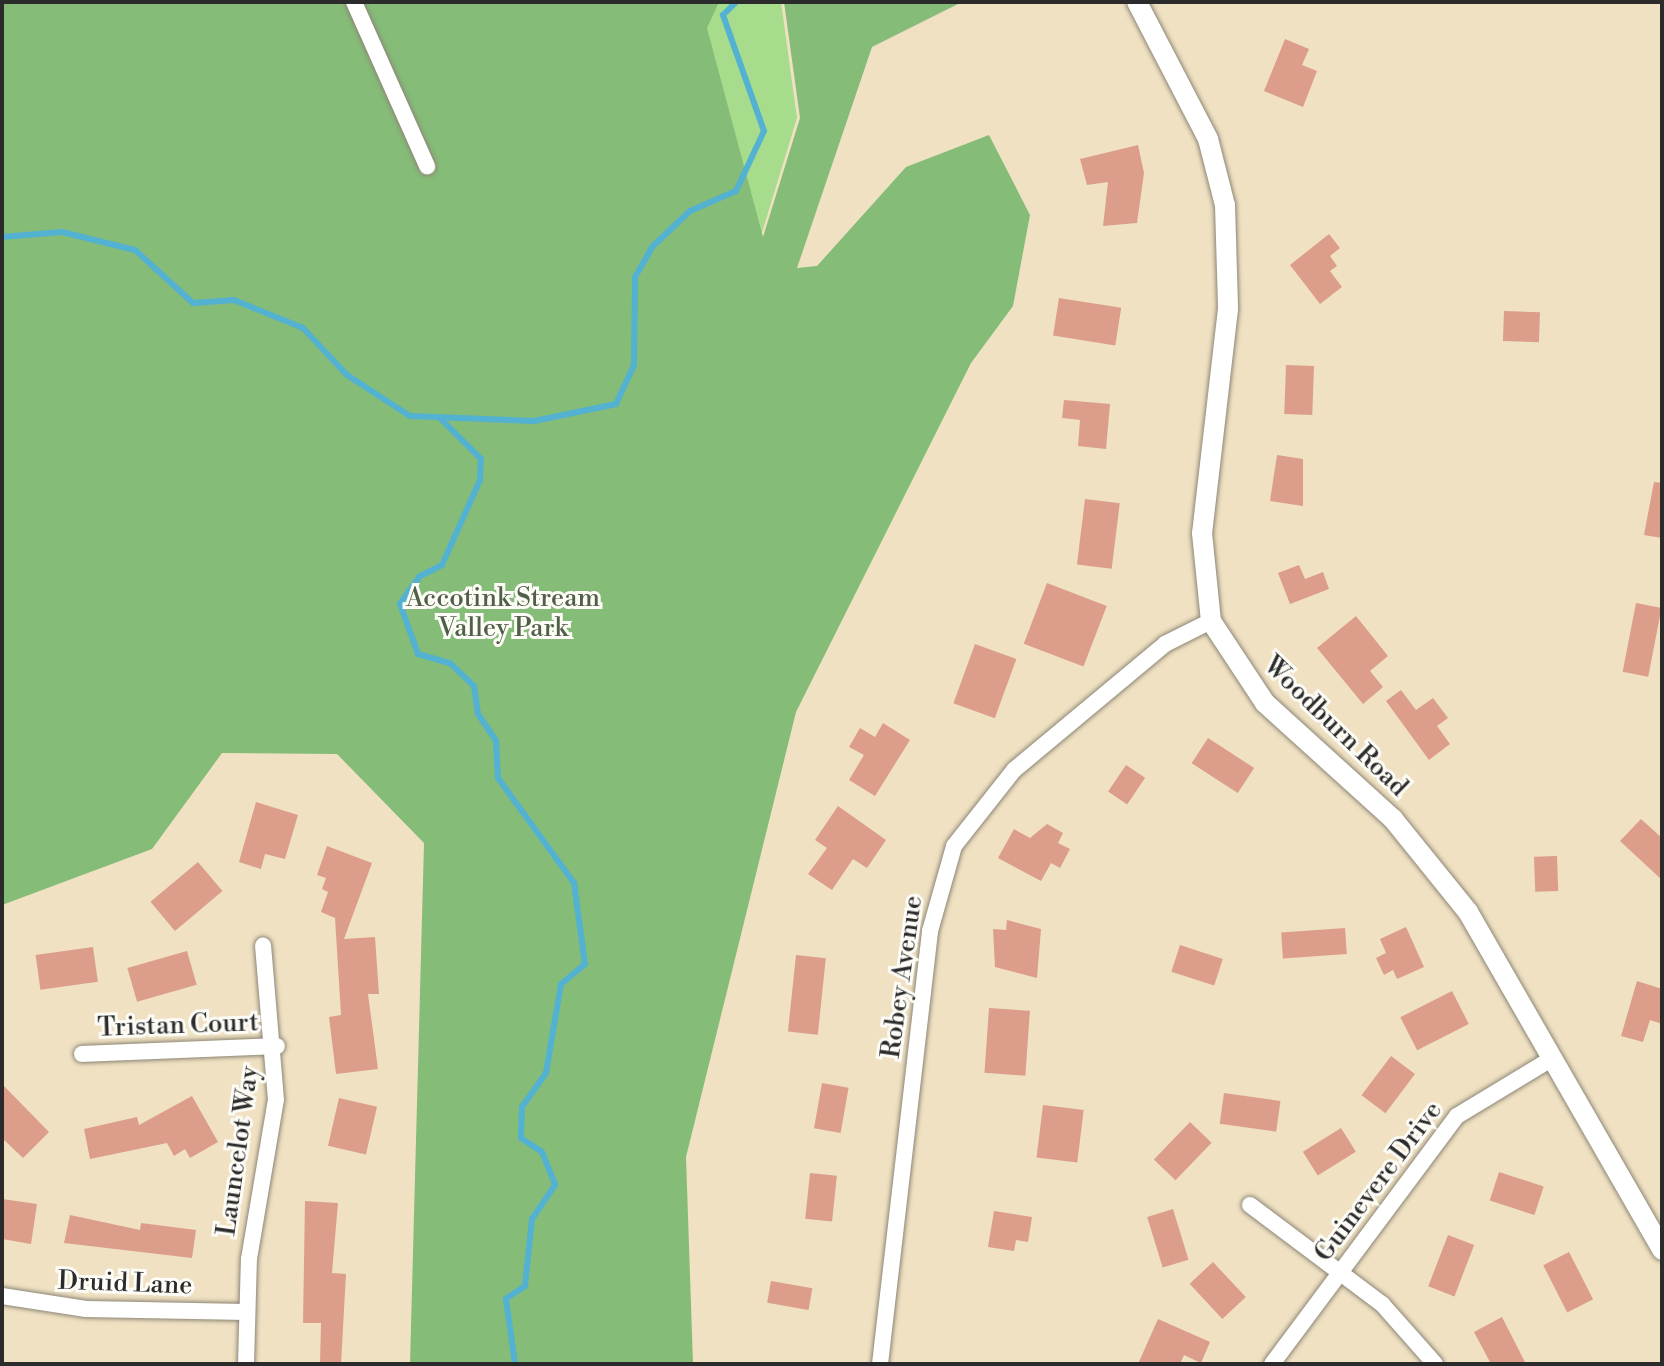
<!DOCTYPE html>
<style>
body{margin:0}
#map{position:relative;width:1664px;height:1366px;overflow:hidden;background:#efe1c2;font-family:"Libre Bodoni",serif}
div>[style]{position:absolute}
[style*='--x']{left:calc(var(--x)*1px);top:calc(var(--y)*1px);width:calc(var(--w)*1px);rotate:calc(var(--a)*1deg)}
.green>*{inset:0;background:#a7dc8c}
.forest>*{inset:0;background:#85bc78}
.stream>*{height:6px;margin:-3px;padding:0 3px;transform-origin:3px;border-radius:3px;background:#53b1d2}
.building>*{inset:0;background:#dc9e8b;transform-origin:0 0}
.roads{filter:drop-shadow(0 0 2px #8d8676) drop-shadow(0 0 2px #8d8676)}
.minor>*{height:16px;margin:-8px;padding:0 8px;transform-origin:8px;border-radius:8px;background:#fff}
.tertiary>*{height:20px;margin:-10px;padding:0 10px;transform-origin:10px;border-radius:10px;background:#fff}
span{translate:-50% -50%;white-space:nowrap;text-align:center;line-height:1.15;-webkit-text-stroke:6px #fdfcf7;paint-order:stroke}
.park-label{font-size:26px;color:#506048}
.street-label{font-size:26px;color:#2b2b2b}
.frame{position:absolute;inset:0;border:4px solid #2b2b2b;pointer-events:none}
</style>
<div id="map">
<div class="green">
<div style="clip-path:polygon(698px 2px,781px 2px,797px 118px,760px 239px)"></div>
</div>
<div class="forest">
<div style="clip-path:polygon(2px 2px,719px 2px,707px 28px,763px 237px,800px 118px,784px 2px,962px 2px,872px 47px,797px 268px,817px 266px,906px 167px,989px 135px,1030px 215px,1013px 306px,971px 363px,796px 712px,686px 1157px,693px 1364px,410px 1364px,424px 843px,337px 754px,222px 753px,152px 849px,2px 905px)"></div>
</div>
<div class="stream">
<div style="--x:2;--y:237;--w:60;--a:-4.8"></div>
<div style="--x:62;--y:232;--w:75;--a:13.9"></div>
<div style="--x:135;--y:250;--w:79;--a:42.4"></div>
<div style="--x:193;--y:303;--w:41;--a:-4.2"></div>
<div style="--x:234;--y:300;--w:74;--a:22.1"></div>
<div style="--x:303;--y:328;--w:64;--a:46.9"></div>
<div style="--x:347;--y:375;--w:75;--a:33.1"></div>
<div style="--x:410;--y:416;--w:124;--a:2.3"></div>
<div style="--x:534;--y:421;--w:84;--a:-11.7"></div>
<div style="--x:616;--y:404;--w:43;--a:-65.2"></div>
<div style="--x:634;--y:365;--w:88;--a:-89.3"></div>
<div style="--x:635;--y:277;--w:34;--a:-60"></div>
<div style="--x:652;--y:247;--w:52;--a:-43.5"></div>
<div style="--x:690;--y:211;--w:50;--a:-23.5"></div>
<div style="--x:736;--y:191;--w:66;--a:-65"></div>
<div style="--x:764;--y:131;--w:123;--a:-109.5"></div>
<div style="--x:723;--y:15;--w:18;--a:-45"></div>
<div style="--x:439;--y:417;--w:59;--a:45"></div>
<div style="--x:481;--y:459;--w:21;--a:93"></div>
<div style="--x:480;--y:480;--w:93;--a:114.1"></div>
<div style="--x:442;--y:565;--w:25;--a:153"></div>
<div style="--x:420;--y:576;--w:34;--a:126"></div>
<div style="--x:400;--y:604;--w:53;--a:70.2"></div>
<div style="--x:418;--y:654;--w:33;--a:16"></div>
<div style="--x:450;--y:663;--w:33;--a:44"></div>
<div style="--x:474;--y:686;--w:28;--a:82"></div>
<div style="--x:478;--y:714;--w:32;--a:56"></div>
<div style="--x:496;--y:741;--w:37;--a:87"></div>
<div style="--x:498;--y:778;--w:130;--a:54.1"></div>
<div style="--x:574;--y:883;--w:82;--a:82.3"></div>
<div style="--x:585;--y:964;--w:31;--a:140"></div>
<div style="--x:561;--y:984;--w:90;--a:99.6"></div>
<div style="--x:546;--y:1073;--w:42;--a:125.2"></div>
<div style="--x:522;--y:1107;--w:31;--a:92"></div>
<div style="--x:521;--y:1138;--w:25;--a:34"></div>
<div style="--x:542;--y:1152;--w:35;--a:68"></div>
<div style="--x:555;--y:1185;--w:41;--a:124.1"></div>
<div style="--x:532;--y:1219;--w:67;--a:96"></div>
<div style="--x:525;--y:1286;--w:23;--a:146"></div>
<div style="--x:506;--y:1299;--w:66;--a:82.1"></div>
</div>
<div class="building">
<div style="clip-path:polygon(1285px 39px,1309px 49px,1302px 65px,1317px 71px,1303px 107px,1264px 91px)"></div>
<div style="clip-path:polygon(1138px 145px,1144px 173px,1137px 223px,1103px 226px,1108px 182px,1087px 185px,1080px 159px)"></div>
<div style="clip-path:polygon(1329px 234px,1340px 248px,1330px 256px,1337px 266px,1330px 271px,1342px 287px,1320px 304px,1290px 265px)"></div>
<div style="left:1059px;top:298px;width:63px;height:38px;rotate:9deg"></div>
<div style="left:1504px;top:311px;width:36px;height:30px;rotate:2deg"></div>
<div style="left:1286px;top:365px;width:28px;height:49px;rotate:2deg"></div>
<div style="clip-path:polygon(1064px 400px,1110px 404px,1106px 449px,1078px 446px,1080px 420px,1062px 418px)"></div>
<div style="clip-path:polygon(1277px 455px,1303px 459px,1303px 506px,1270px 501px)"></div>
<div style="clip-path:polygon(1654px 482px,1662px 483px,1662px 538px,1644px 535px)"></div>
<div style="left:1085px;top:499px;width:35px;height:66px;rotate:7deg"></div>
<div style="clip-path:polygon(1299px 565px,1305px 579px,1323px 572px,1329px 589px,1290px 604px,1278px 573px)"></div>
<div style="left:1047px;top:583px;width:64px;height:65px;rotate:21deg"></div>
<div style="left:1636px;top:603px;width:26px;height:70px;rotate:11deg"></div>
<div style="clip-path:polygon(1356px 616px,1388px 656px,1370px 671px,1383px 687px,1363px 704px,1317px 648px)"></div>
<div style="left:975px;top:644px;width:44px;height:63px;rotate:20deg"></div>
<div style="clip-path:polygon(1401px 690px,1416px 710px,1433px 698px,1448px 718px,1437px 726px,1450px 744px,1429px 760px,1386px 701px)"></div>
<div style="clip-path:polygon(883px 723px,910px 740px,875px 796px,849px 780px,864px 755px,849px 747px,860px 728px,875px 737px)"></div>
<div style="left:1208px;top:738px;width:55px;height:30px;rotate:33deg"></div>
<div style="left:1126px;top:765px;width:23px;height:32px;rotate:34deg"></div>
<div style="clip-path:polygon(256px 802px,298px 815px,285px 859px,265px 854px,261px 869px,239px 862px)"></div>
<div style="clip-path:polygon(838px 806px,886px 840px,867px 868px,853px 859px,832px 890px,808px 874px,827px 848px,815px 840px)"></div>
<div style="clip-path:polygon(1641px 819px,1662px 838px,1662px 880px,1620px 841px)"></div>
<div style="clip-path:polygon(1047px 824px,1063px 833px,1058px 843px,1070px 849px,1060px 868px,1051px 863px,1041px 881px,998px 858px,1014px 829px,1030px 838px)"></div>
<div style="clip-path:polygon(327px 846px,372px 863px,344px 939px,375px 937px,379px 994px,368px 994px,378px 1069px,336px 1074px,329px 1017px,341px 1015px,335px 918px,321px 912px,328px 892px,322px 889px,326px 878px,317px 875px)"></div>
<div style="left:1557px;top:856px;width:35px;height:23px;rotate:88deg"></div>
<div style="left:198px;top:862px;width:38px;height:62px;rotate:50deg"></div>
<div style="clip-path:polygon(1007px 920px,1041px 929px,1037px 978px,995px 967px,993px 929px,1006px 930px)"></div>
<div style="clip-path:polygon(1406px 927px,1424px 967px,1397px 979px,1393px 970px,1384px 975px,1376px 958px,1386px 953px,1380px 939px)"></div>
<div style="left:1345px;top:928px;width:26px;height:64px;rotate:86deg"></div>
<div style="left:1180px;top:945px;width:45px;height:28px;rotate:18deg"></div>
<div style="left:93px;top:947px;width:35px;height:58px;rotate:82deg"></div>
<div style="left:187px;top:951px;width:35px;height:62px;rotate:74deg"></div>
<div style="left:796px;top:955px;width:30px;height:77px;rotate:6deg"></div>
<div style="clip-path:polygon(1637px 981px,1662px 989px,1662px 1024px,1650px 1020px,1643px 1042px,1621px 1036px)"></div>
<div style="left:1452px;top:991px;width:37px;height:58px;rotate:63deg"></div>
<div style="left:989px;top:1008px;width:41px;height:65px;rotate:4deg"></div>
<div style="left:1391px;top:1056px;width:30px;height:49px;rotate:37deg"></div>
<div style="left:822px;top:1083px;width:27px;height:46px;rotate:10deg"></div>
<div style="clip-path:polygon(2px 1084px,49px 1132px,23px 1158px,2px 1138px)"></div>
<div style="left:1224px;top:1093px;width:57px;height:31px;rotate:8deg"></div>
<div style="clip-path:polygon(192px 1096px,218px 1142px,190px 1158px,185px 1149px,174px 1156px,167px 1143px,90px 1159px,84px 1129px,137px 1117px,139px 1125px)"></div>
<div style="left:339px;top:1098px;width:39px;height:49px;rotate:13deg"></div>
<div style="left:1043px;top:1105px;width:41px;height:53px;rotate:7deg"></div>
<div style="left:1190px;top:1122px;width:30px;height:52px;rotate:44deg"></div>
<div style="left:1341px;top:1128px;width:28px;height:45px;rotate:58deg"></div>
<div style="left:1499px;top:1172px;width:47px;height:30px;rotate:18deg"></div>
<div style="left:810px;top:1173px;width:27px;height:46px;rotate:6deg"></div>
<div style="clip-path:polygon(2px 1199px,37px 1204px,31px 1244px,2px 1239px)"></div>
<div style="clip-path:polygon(305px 1201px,338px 1203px,332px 1273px,346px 1274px,341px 1364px,320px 1364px,321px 1323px,303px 1323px)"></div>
<div style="left:1173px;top:1209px;width:53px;height:27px;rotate:73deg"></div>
<div style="clip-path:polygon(994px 1211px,1032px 1217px,1028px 1242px,1016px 1240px,1014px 1251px,988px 1247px)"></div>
<div style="clip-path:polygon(70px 1215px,140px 1230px,141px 1223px,196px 1230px,192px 1258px,64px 1243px)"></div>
<div style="left:1448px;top:1235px;width:28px;height:55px;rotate:21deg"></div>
<div style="left:1569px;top:1252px;width:53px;height:29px;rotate:63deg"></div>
<div style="left:1213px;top:1262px;width:48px;height:32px;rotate:47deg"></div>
<div style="left:771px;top:1281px;width:42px;height:22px;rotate:10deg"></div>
<div style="clip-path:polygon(1502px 1317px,1526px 1364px,1491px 1364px,1474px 1332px)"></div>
<div style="clip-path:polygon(1158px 1319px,1210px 1342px,1201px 1363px,1184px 1355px,1180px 1364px,1138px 1364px)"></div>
</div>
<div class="roads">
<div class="minor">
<div style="--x:354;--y:2;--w:180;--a:66"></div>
<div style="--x:82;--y:1054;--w:195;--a:-2.3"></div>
<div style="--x:1250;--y:1205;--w:165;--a:36.9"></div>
<div style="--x:1382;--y:1304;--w:80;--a:48.5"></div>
<div style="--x:2;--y:1296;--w:85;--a:8.8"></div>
<div style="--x:86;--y:1309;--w:161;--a:1.1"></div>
<div style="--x:246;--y:1364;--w:105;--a:-88.4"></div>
<div style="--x:249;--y:1259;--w:161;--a:-80.4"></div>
<div style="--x:276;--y:1100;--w:155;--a:-94.8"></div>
<div style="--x:880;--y:1364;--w:436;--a:-83.4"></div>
<div style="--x:930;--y:931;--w:88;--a:-74.2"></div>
<div style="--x:954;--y:846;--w:97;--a:-51.7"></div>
<div style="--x:1014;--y:770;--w:197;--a:-39.8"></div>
<div style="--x:1165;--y:644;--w:51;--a:-26.6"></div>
<div style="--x:1272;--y:1364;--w:309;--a:-53.3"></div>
<div style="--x:1457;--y:1116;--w:110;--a:-31.2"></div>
</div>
<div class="tertiary">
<div style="--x:1137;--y:2;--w:154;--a:62.6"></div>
<div style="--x:1208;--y:139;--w:68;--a:75.6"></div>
<div style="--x:1225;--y:205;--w:104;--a:88.3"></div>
<div style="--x:1228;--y:309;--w:226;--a:96.6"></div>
<div style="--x:1202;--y:533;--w:88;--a:84.2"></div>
<div style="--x:1211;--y:621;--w:98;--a:56.6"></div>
<div style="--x:1265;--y:703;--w:173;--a:42.2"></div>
<div style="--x:1393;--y:819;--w:119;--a:51.1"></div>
<div style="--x:1468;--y:912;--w:390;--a:60.1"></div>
</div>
</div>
<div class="park-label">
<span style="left:503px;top:614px">Accotink Stream<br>Valley Park</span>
</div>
<div class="street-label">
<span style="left:1335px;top:727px;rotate:44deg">Woodburn Road</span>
<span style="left:903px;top:977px;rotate:-82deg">Robey Avenue</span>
<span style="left:178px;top:1026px;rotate:-2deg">Tristan Court</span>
<span style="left:239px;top:1151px;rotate:-82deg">Launcelot Way</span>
<span style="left:1379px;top:1182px;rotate:-53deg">Guinevere Drive</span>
<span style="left:125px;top:1284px;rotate:2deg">Druid Lane</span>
</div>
<div class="frame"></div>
</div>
